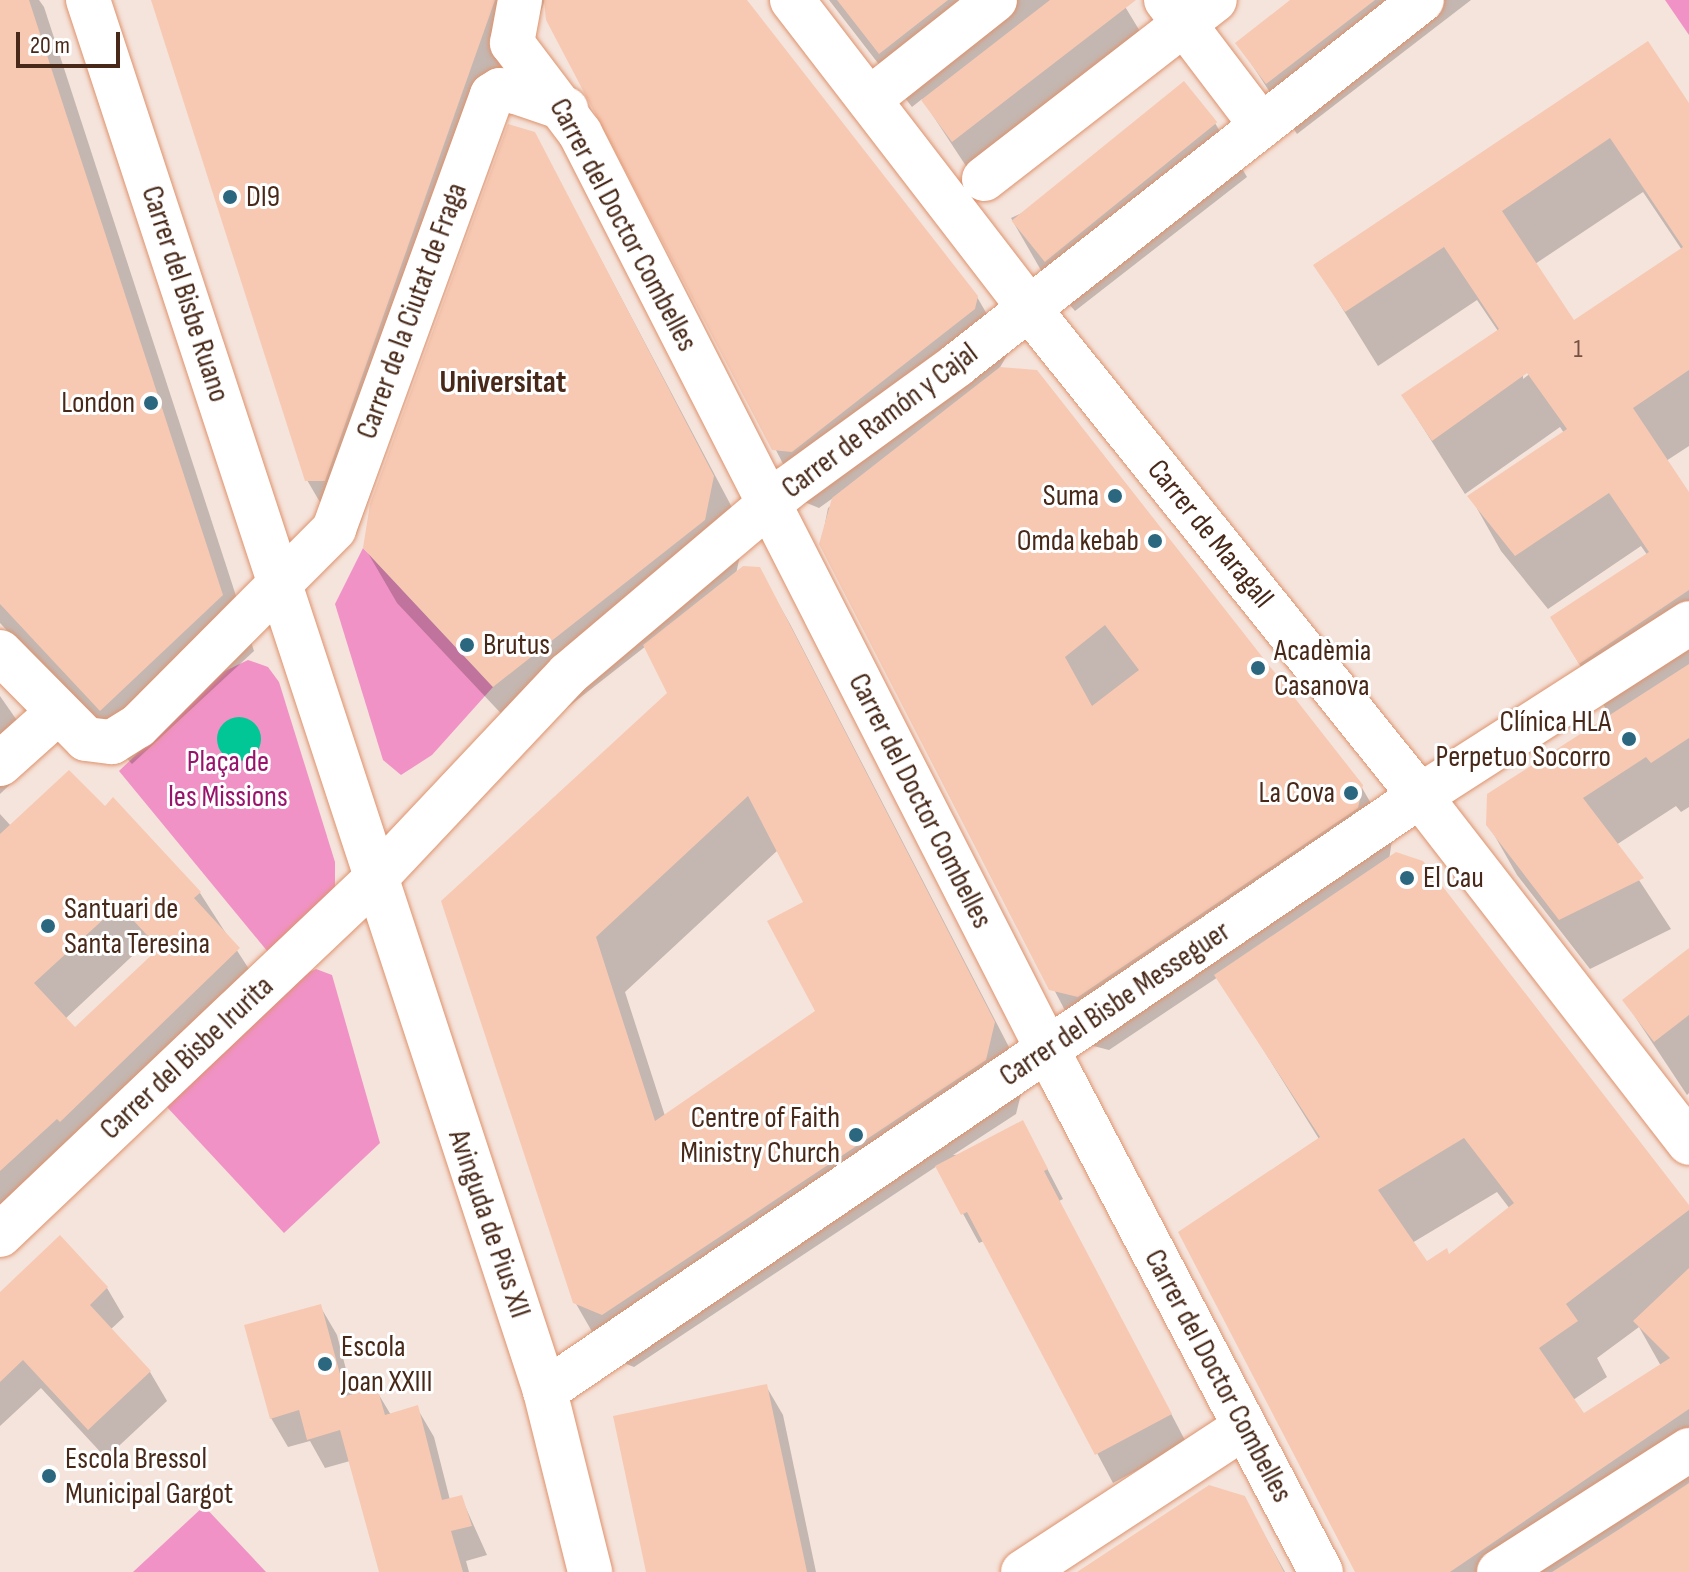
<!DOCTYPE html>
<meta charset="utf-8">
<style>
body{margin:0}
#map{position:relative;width:1689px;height:1572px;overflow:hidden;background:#f5e4dc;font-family:"Sofia Sans Condensed",sans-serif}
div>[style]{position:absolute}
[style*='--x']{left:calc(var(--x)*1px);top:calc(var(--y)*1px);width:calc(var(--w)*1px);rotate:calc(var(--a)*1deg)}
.green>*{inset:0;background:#f092c5}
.water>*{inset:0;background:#00c795}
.round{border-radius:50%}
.shadow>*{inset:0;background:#0003}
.building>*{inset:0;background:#f7c9b3;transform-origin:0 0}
.roads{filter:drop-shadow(0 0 2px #df926c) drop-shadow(0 0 2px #df926c)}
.minor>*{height:44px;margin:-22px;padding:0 22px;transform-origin:22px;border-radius:22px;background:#fff}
.dots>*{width:22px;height:22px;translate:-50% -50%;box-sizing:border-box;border:4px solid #fff;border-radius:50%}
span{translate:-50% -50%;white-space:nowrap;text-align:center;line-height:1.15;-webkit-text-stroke:6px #fff;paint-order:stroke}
.number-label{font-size:26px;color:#745140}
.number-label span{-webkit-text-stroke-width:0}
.poi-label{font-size:30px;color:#482919}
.left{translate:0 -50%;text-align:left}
.right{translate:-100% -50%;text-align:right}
.street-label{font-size:30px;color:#482919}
.park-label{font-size:30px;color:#98136b}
.neighbourhood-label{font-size:32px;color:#482919;font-weight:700}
.scale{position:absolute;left:16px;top:32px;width:104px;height:36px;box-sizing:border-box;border:4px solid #482919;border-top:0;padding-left:10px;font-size:24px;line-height:28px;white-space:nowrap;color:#482919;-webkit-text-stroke:6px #fff;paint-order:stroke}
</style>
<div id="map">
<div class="green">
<div style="clip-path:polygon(1665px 0,1689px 0,1689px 35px)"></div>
<div style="clip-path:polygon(363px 548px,493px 687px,432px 755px,401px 775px,383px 760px,335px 604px)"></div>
<div style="clip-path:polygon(248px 660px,268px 667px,279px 682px,335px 862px,335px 889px,268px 952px,119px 771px,223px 672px)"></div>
<div style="clip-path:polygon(316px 969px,332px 975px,380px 1143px,284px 1233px,166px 1106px,298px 977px)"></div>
<div style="clip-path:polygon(204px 1506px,266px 1572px,133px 1572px)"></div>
</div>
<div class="water">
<div class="round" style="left:217px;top:717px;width:44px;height:44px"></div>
</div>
<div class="shadow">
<div style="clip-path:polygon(0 0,39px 0,44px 7px,254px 651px,132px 764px,0 623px)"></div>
<div style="clip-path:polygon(153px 0,545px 0,356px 535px,339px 535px,307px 480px)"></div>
<div style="clip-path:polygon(evenodd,546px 0,744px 0,977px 297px,1009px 352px,999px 369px,1361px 786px,1392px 840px,1389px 860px,1689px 1208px,1689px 1572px,1358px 1572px,1319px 1139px,1218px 977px,1109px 1050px,1082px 1043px,821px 544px,828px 508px,896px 453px,819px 508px,802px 501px,546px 0,1497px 1192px,1510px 1209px,1449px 1256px,1426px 1264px,1412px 1243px,1497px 1192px,546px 0,1639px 1327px,1661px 1366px,1583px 1416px,1573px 1400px,1607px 1377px,1597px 1358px,1639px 1327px)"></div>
<div style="clip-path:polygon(829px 0,1121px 0,1158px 61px,985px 195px,922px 99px,912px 107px)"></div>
<div style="clip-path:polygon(1293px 0,1471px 0,1297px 134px,1238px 43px)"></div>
<div style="clip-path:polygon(evenodd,1648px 44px,1689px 106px,1689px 446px,1666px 461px,1689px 496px,1689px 807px,1681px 812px,1676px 806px,1616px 845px,1671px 929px,1590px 969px,1517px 875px,1488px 824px,1610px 716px,1552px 618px,1648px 556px,1641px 546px,1548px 609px,1501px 551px,1470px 496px,1564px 433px,1560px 427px,1465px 494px,1403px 396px,1498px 331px,1477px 300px,1378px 366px,1316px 266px,1648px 44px,1643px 192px,1682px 250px,1574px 323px,1535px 264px,1643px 192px,1648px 44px,1536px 369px,1523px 379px,1523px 374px,1536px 369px)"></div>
<div style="clip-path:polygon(1215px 123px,1247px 177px,1075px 311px,1042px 272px,1011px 218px)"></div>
<div style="clip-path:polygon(evenodd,534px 133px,745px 532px,736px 574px,759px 569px,790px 624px,1025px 1078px,1016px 1114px,953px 1155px,1038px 1151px,1063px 1199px,1059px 1201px,1187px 1444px,1113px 1483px,984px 1241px,979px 1243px,937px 1166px,634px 1367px,606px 1356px,575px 1302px,444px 901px,669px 693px,646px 646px,526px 740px,397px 603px,365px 548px,534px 133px,778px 850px,805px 903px,817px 1011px,665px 1116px,625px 992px,778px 850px)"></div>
<div style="clip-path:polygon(0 696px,41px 755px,0 794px)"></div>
<div style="clip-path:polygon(evenodd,105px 809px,200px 893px,263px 991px,0 1238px,0 814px,11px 826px,105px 809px,144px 945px,154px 956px,75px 1029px,65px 1019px,144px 945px)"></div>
<div style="clip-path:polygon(1689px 964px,1689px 1093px,1687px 1095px,1624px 1000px)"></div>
<div style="clip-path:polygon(107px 1288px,124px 1317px,110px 1330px,150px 1372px,167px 1401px,106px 1458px,41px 1388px,0 1426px,0 1295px)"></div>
<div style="clip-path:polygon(320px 1306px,337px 1335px,353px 1396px,376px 1390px,391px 1415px,417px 1408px,434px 1437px,450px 1500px,461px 1497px,487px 1555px,466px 1561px,469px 1572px,381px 1572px,350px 1461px,325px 1468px,310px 1441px,288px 1447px,271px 1418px)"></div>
<div style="clip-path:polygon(766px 1386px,783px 1415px,816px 1572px,648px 1572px)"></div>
<div style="clip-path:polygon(1244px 1498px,1285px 1572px,1084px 1572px)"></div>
</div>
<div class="building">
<div style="clip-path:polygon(0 0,29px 0,223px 595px,100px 711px,0 604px)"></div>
<div style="clip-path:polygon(151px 0,495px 0,325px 481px,305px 481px)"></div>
<div style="clip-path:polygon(544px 0,747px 0,978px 296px,975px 309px,792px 452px,772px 450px,546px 20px)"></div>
<div style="clip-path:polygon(837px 0,948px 0,879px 54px)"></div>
<div style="clip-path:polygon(1050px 0,1136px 0,952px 142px,921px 100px)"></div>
<div style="clip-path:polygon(1290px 0,1375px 0,1266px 84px,1235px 43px)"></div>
<div style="clip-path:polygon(evenodd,1648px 41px,1689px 103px,1689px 370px,1633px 408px,1689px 492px,1689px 590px,1579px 664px,1550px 617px,1649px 552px,1609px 493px,1515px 556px,1467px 496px,1567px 429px,1527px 373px,1432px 441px,1401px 395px,1499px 329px,1444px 247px,1345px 312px,1313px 265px,1648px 41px,1610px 138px,1683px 247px,1574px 320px,1502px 211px,1610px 138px)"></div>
<div style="left:1184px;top:81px;width:53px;height:222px;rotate:51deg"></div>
<div style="clip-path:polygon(508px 124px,535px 132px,714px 476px,705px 520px,493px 687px,363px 548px,370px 504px)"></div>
<div style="clip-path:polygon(evenodd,1000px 367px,1037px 370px,1363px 785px,1358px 808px,1078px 997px,1049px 990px,819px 544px,832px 498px,1000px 367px,1105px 625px,1139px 670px,1092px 706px,1065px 657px,1105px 625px)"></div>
<div style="clip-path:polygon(evenodd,743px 566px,760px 567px,995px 1022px,986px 1060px,602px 1315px,573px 1303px,441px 901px,667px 693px,643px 645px,743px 566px,748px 796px,803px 902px,767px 921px,815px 1011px,655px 1121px,596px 937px,748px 796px)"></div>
<div style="clip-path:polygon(1689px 664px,1689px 738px,1651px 763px,1646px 757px,1583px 798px,1644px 878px,1559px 920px,1486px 825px,1487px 794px)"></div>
<div style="clip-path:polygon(evenodd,69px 770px,105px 806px,113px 797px,201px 892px,194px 898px,240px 948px,60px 1122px,57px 1119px,0 1171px,0 834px,69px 770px,119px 905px,159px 948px,75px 1027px,34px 983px,119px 905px)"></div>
<div style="clip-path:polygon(evenodd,1396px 852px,1423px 861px,1689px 1205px,1689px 1210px,1566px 1304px,1578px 1321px,1539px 1348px,1584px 1413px,1670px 1358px,1633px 1321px,1689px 1268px,1689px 1409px,1450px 1572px,1355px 1572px,1178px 1232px,1320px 1137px,1214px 975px,1396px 852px,1464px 1138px,1514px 1203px,1449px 1254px,1447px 1248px,1427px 1261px,1378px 1190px,1464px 1138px)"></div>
<div style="clip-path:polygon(1689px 948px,1689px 1015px,1654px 1042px,1622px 1000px)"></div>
<div style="clip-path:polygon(1023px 1120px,1048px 1169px,1044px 1171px,1172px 1414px,1095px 1455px,967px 1212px,961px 1215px,935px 1166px)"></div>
<div style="clip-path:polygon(60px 1235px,108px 1287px,90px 1305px,151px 1371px,88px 1430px,23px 1360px,0 1382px,0 1292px)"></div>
<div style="clip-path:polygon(321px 1304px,346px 1396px,377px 1387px,385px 1415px,418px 1405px,442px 1500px,462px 1495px,472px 1526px,451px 1531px,463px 1572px,379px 1572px,340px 1430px,307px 1440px,299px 1410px,270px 1419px,244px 1325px)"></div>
<div style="clip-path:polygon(767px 1384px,807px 1572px,646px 1572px,613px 1416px)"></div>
<div style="clip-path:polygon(1689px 1483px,1689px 1572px,1552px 1572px,1618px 1530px)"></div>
<div style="clip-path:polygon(1209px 1485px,1245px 1496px,1284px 1572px,1077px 1572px)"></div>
</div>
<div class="roads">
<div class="minor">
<div style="--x:88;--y:0;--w:1464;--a:71.81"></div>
<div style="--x:545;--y:1391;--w:187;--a:76"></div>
<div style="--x:520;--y:0;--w:44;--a:100.5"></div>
<div style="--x:512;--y:43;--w:113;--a:52.9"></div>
<div style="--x:580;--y:133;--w:1059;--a:62.98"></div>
<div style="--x:1061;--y:1076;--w:560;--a:62.34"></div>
<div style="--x:792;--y:0;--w:404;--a:52.4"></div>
<div style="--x:1038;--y:320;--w:610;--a:51.25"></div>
<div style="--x:1420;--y:796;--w:439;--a:52.2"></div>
<div style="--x:1166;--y:0;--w:157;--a:52.8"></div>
<div style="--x:871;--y:98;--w:158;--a:-38.3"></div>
<div style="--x:984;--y:179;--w:292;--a:-37.8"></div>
<div style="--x:0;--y:652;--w:122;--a:45.3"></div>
<div style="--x:86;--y:739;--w:26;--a:7"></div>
<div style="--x:112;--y:742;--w:31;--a:-32"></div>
<div style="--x:138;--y:726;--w:278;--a:-45.1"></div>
<div style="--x:334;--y:529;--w:462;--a:-70"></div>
<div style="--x:492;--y:95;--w:9;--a:-32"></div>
<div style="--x:500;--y:90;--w:16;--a:7"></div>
<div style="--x:516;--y:92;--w:53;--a:18.8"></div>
<div style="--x:0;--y:764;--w:76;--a:-41.8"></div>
<div style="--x:0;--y:1235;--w:514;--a:-43.5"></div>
<div style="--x:373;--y:881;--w:284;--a:-46.7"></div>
<div style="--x:568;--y:674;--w:288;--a:-40.2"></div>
<div style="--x:788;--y:488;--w:209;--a:-36"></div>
<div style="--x:957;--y:365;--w:591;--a:-38.13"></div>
<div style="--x:545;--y:1391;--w:1058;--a:-34.22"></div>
<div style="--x:1420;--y:796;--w:320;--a:-32.7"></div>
<div style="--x:1023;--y:1572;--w:263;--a:-33.2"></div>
<div style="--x:1499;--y:1572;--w:226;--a:-32.7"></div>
</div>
</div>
<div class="dots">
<div style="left:230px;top:197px;background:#2b677e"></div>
<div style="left:151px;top:403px;background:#2b677e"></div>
<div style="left:1115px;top:496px;background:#2b677e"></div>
<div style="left:1155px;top:541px;background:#2b677e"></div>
<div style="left:467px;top:645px;background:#2b677e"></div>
<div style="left:1258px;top:668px;background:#2b677e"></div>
<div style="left:1629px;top:739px;background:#2b677e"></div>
<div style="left:1351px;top:793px;background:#2b677e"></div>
<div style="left:1407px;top:878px;background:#2b677e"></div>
<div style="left:48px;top:926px;background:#2b677e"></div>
<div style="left:856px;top:1135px;background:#2b677e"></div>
<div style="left:325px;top:1364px;background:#2b677e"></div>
<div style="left:49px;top:1476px;background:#2b677e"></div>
</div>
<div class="number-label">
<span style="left:1578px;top:350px">1</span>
</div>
<div class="poi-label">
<span class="left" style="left:246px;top:197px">DI9</span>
<span class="right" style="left:135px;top:403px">London</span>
<span class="right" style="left:1099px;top:496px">Suma</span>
<span class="right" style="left:1139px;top:541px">Omda kebab</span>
<span class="left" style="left:483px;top:645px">Brutus</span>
<span class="left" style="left:1274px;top:668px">Acadèmia<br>Casanova</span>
<span class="right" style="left:1611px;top:739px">Clínica HLA<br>Perpetuo Socorro</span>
<span class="right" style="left:1335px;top:793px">La Cova</span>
<span class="left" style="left:1423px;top:878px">El Cau</span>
<span class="left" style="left:64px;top:926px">Santuari de<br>Santa Teresina</span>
<span class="right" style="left:840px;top:1135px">Centre of Faith<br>Ministry Church</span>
<span class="left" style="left:341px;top:1364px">Escola<br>Joan XXIII</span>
<span class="left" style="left:65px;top:1476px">Escola Bressol<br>Municipal Gargot</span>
</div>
<div class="street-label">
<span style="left:623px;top:225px;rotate:62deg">Carrer del Doctor Combelles</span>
<span style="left:185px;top:294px;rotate:72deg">Carrer del Bisbe Ruano</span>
<span style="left:412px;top:311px;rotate:-70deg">Carrer de la Ciutat de Fraga</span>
<span style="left:880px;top:421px;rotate:-37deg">Carrer de Ramón y Cajal</span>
<span style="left:1210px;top:534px;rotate:51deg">Carrer de Maragall</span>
<span style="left:920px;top:801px;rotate:63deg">Carrer del Doctor Combelles</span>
<span style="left:1115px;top:1004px;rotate:-34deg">Carrer del Bisbe Messeguer</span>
<span style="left:187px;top:1058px;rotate:-43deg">Carrer del Bisbe Irurita</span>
<span style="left:489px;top:1224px;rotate:71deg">Avinguda de Pius XII</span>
<span style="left:1218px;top:1376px;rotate:62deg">Carrer del Doctor Combelles</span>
</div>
<div class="park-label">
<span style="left:228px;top:779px">Plaça de<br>les Missions</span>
</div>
<div class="neighbourhood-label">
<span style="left:503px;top:383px">Universitat</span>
</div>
<div class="scale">20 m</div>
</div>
